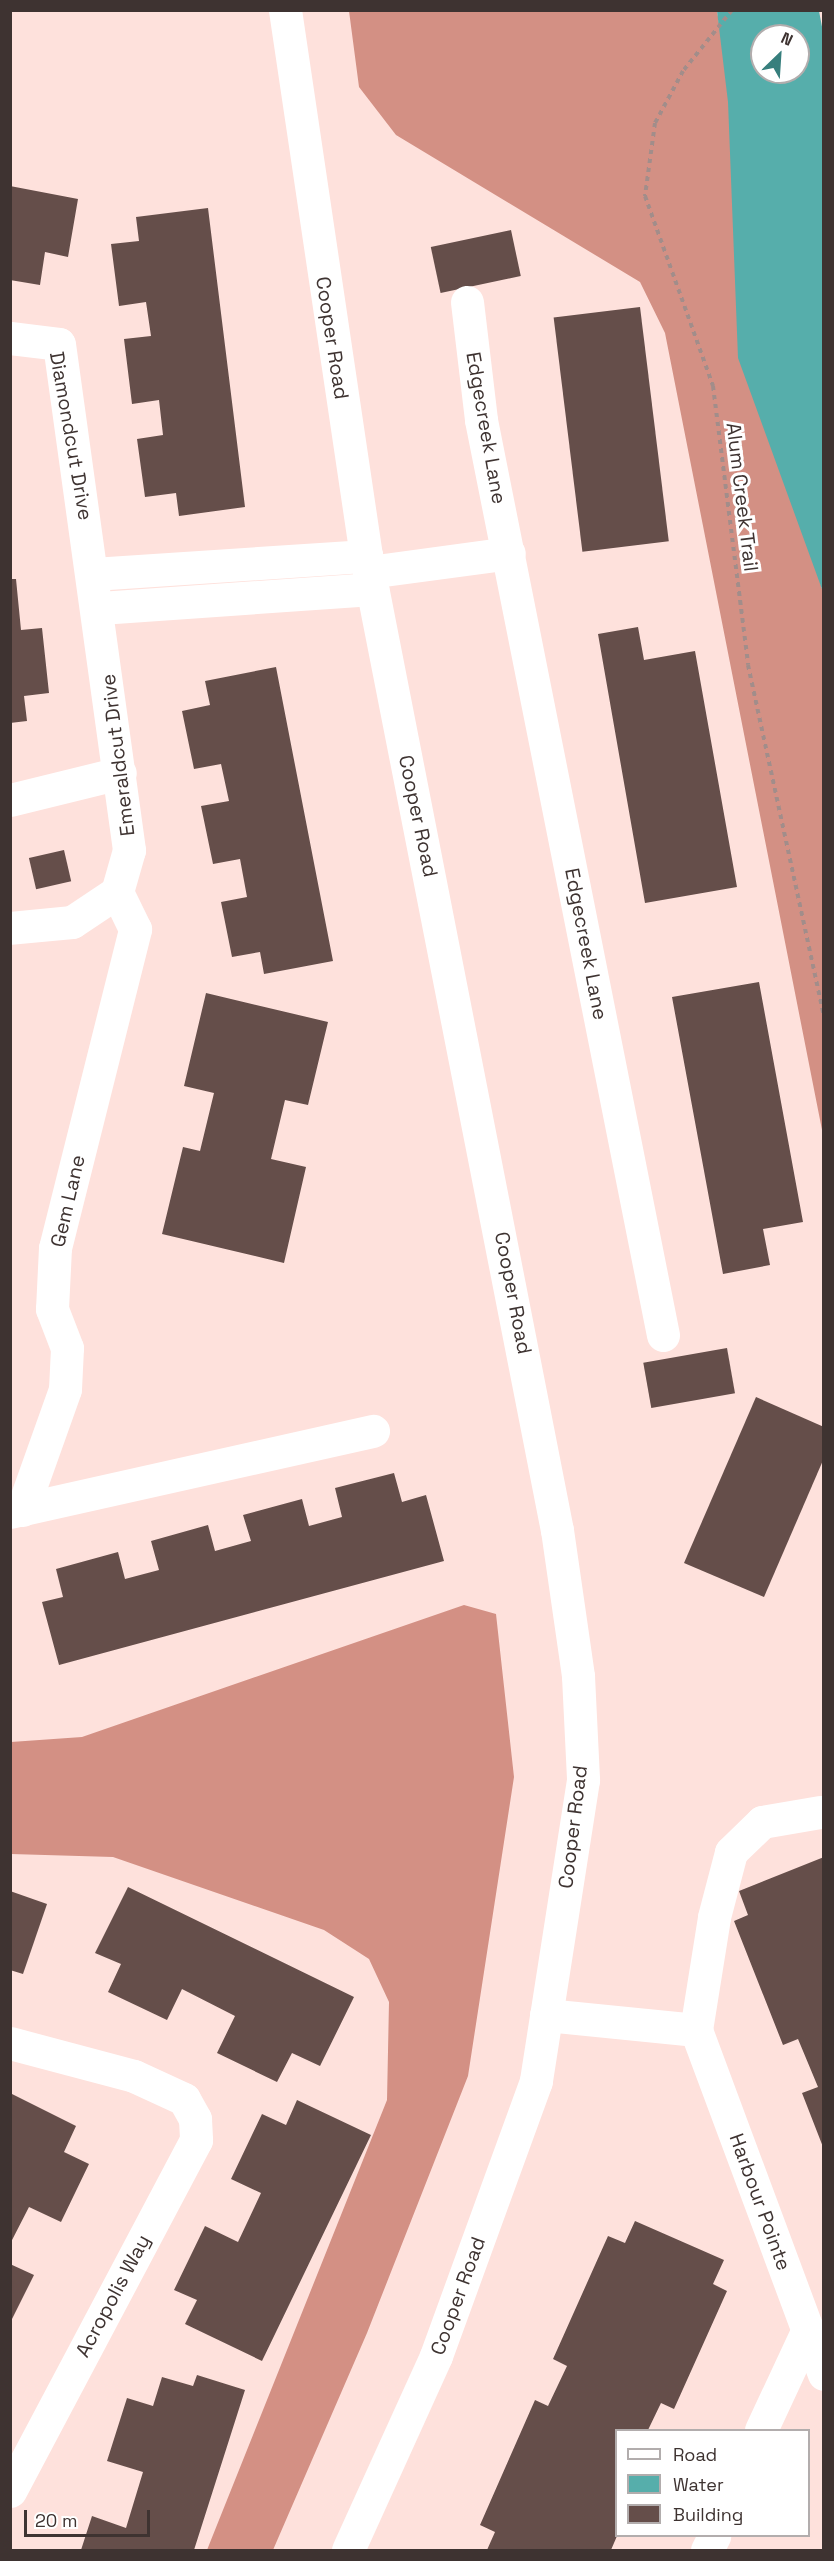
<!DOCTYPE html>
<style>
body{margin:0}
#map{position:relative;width:834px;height:2561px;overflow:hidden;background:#fee1dc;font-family:"Space Grotesk",sans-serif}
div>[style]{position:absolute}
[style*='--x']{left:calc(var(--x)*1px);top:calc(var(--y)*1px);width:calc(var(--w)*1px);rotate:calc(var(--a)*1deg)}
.forest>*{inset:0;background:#d39084}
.water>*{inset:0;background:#56aeab}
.building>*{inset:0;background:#654e4a;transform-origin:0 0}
.path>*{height:4px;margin-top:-2px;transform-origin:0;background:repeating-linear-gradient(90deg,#a28d8a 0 4.5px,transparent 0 9px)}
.minor>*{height:33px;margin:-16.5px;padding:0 16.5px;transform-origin:16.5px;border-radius:16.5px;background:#fff}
span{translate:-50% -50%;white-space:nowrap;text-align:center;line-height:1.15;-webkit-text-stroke:6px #fff;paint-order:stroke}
.street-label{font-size:20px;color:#3e3331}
.frame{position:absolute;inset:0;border:12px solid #3e3331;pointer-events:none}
.legend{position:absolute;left:615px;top:2429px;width:195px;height:108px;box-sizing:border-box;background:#fff;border:2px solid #b2adad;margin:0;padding:8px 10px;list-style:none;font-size:18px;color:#3e3331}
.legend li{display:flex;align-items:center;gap:12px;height:30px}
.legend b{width:30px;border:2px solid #b2adad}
.north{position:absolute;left:750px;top:24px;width:60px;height:60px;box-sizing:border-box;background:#fff;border:2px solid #b2adad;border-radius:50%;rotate:25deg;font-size:16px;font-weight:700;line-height:24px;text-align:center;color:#3e3331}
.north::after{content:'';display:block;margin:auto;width:21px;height:27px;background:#377f7d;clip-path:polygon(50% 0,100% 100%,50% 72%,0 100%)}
.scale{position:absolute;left:24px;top:2510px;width:126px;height:27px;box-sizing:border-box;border:3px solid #3e3331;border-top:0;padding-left:8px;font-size:18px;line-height:21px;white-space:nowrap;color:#3e3331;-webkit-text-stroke:4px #fff;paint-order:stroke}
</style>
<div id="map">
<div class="forest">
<div style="clip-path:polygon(349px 11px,717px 11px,802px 520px,823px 592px,823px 1135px,665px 333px,640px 282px,396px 135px,359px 87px)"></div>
<div style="clip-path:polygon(464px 1605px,496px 1614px,514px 1777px,468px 2076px,367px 2333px,273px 2550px,207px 2550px,387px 2100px,389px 2002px,369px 1959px,324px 1930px,113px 1857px,11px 1854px,11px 1742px,82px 1737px)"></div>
</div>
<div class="water">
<div style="clip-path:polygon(evenodd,717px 11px,819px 11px,823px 32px,823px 592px,738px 358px,728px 102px,717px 11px,762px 36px,798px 36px,798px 72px,762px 72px,762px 36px)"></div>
</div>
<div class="building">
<div style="clip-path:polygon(10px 186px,78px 199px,68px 257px,45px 252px,40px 285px,10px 280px)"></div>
<div style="clip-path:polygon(208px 208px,245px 507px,179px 516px,176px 493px,145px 497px,137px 439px,163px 435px,159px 400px,132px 404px,124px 339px,151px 336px,146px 302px,119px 306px,111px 244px,139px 241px,136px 217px)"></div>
<div style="left:511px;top:230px;width:47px;height:82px;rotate:78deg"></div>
<div style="left:640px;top:307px;width:236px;height:87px;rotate:83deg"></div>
<div style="clip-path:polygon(10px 579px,16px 579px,21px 630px,42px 628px,49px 693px,24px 696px,27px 721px,10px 723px)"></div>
<div style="clip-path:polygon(638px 627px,644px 660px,695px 651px,737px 887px,645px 903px,598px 634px)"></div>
<div style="clip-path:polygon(276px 667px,333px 961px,264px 974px,260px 952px,232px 957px,221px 902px,247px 897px,240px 859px,213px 864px,201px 806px,229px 801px,221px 764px,194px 769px,182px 711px,210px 705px,205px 681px)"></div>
<div style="left:64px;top:850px;width:32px;height:36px;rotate:77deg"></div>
<div style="clip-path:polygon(759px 982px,803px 1222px,763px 1229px,770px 1265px,723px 1274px,672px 997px)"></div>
<div style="clip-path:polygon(206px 993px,328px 1022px,308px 1105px,285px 1100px,271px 1159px,306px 1167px,284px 1263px,162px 1234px,183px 1147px,200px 1151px,214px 1093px,184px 1086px)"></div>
<div style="left:727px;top:1348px;width:46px;height:85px;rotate:80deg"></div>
<div style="clip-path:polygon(756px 1397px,824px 1427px,824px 1458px,764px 1597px,684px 1563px)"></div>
<div style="clip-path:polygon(394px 1473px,402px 1502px,426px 1495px,444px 1561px,59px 1665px,42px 1602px,63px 1597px,56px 1569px,118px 1552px,125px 1579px,159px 1570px,151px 1541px,208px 1525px,215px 1551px,251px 1541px,243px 1515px,302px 1499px,309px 1526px,342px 1517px,335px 1488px)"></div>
<div style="clip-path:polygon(824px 1857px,824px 2147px,823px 2147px,802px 2093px,818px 2087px,798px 2039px,783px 2045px,734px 1921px,748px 1915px,739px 1891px)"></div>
<div style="clip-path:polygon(128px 1887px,354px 1997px,320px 2066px,292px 2053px,277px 2082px,217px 2053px,235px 2016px,182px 1989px,167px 2020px,108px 1992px,121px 1964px,95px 1953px)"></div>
<div style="clip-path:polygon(10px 1891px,47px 1904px,23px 1974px,10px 1970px)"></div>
<div style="clip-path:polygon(10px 2093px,76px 2126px,64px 2152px,89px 2164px,61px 2222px,29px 2207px,10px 2244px)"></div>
<div style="clip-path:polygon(297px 2100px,371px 2135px,262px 2361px,185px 2324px,197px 2300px,174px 2290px,205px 2226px,238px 2242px,261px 2193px,231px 2179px,262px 2114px,286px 2125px)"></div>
<div style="clip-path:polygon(635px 2221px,724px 2260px,713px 2284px,727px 2291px,674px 2409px,661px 2403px,648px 2430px,616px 2430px,617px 2536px,611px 2550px,487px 2550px,495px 2532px,480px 2525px,535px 2400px,548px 2406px,567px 2366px,553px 2359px,608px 2236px,625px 2243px)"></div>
<div style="clip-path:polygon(10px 2264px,34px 2275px,10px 2323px)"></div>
<div style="clip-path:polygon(197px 2375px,245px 2390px,194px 2550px,81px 2550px,92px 2516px,126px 2528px,143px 2472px,107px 2461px,127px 2398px,153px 2406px,162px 2377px,193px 2386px)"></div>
</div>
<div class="path">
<div style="--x:732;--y:10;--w:78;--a:128.8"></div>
<div style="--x:683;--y:71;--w:59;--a:118.3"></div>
<div style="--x:655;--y:123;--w:74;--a:97.8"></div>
<div style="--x:645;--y:196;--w:202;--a:70.3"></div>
<div style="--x:713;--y:386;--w:281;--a:82.8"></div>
<div style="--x:748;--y:665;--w:359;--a:77.8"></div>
</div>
<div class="minor">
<div style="--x:285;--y:10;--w:552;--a:81.56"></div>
<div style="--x:366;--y:556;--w:993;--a:78.91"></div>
<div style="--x:557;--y:1530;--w:148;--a:81.8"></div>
<div style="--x:578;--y:1676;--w:104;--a:87.2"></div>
<div style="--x:583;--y:1780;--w:305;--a:98.9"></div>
<div style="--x:536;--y:2081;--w:293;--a:110"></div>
<div style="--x:436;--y:2356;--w:213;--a:114.4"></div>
<div style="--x:467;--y:302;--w:119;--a:83.2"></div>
<div style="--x:481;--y:420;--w:933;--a:78.75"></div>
<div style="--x:10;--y:338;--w:49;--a:7"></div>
<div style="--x:59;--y:344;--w:511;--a:82.12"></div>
<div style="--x:129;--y:850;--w:44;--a:105.9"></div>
<div style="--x:117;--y:892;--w:54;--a:146.3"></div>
<div style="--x:72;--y:922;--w:62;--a:174.5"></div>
<div style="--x:369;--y:572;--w:141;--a:-7.7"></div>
<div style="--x:93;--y:574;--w:274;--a:-3.8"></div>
<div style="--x:100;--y:608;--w:273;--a:-4"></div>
<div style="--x:10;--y:800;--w:113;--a:-13.8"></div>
<div style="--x:22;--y:1510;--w:128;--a:-70.4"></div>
<div style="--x:65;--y:1389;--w:41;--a:-87.2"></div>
<div style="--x:67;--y:1348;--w:42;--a:-111"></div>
<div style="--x:52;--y:1309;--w:61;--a:-87.2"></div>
<div style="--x:55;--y:1248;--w:329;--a:-75.9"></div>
<div style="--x:135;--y:929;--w:41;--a:-115.9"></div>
<div style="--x:10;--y:1512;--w:372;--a:-12.6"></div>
<div style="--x:546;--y:2015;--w:151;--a:5.7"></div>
<div style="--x:696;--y:2030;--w:367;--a:69.6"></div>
<div style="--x:696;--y:2030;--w:114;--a:-80.9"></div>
<div style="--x:714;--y:1917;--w:67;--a:-75.3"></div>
<div style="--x:731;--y:1852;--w:43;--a:-44.1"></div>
<div style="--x:762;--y:1822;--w:59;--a:-9.8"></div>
<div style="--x:10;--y:2043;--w:128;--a:14.9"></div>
<div style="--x:134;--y:2076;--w:55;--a:24.7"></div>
<div style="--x:184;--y:2099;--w:23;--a:61"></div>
<div style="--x:195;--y:2119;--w:21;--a:87"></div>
<div style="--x:196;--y:2140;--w:397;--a:117.9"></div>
<div style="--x:761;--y:2430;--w:111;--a:-65"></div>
<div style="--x:707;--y:2550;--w:16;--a:-63"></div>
</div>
<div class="street-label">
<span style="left:332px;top:338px;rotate:81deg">Cooper Road</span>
<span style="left:486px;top:428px;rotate:80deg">Edgecreek Lane</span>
<span style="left:71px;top:436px;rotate:80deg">Diamondcut Drive</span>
<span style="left:742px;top:497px;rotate:83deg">Alum Creek Trail</span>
<span style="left:118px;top:755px;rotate:-97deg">Emeraldcut Drive</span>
<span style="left:418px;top:816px;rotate:78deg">Cooper Road</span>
<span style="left:586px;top:944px;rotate:79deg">Edgecreek Lane</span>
<span style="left:68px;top:1201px;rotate:-77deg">Gem Lane</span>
<span style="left:513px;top:1293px;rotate:79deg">Cooper Road</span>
<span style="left:573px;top:1827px;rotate:-83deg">Cooper Road</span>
<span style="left:760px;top:2202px;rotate:70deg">Harbour Pointe</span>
<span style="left:113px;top:2296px;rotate:-62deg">Acropolis Way</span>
<span style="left:458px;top:2296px;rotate:-70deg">Cooper Road</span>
</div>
<div class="frame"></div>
<ul class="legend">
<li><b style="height:8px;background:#fff"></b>Road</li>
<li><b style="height:16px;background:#56aeab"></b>Water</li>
<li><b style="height:16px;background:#654e4a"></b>Building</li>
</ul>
<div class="north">N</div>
<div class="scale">20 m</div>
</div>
